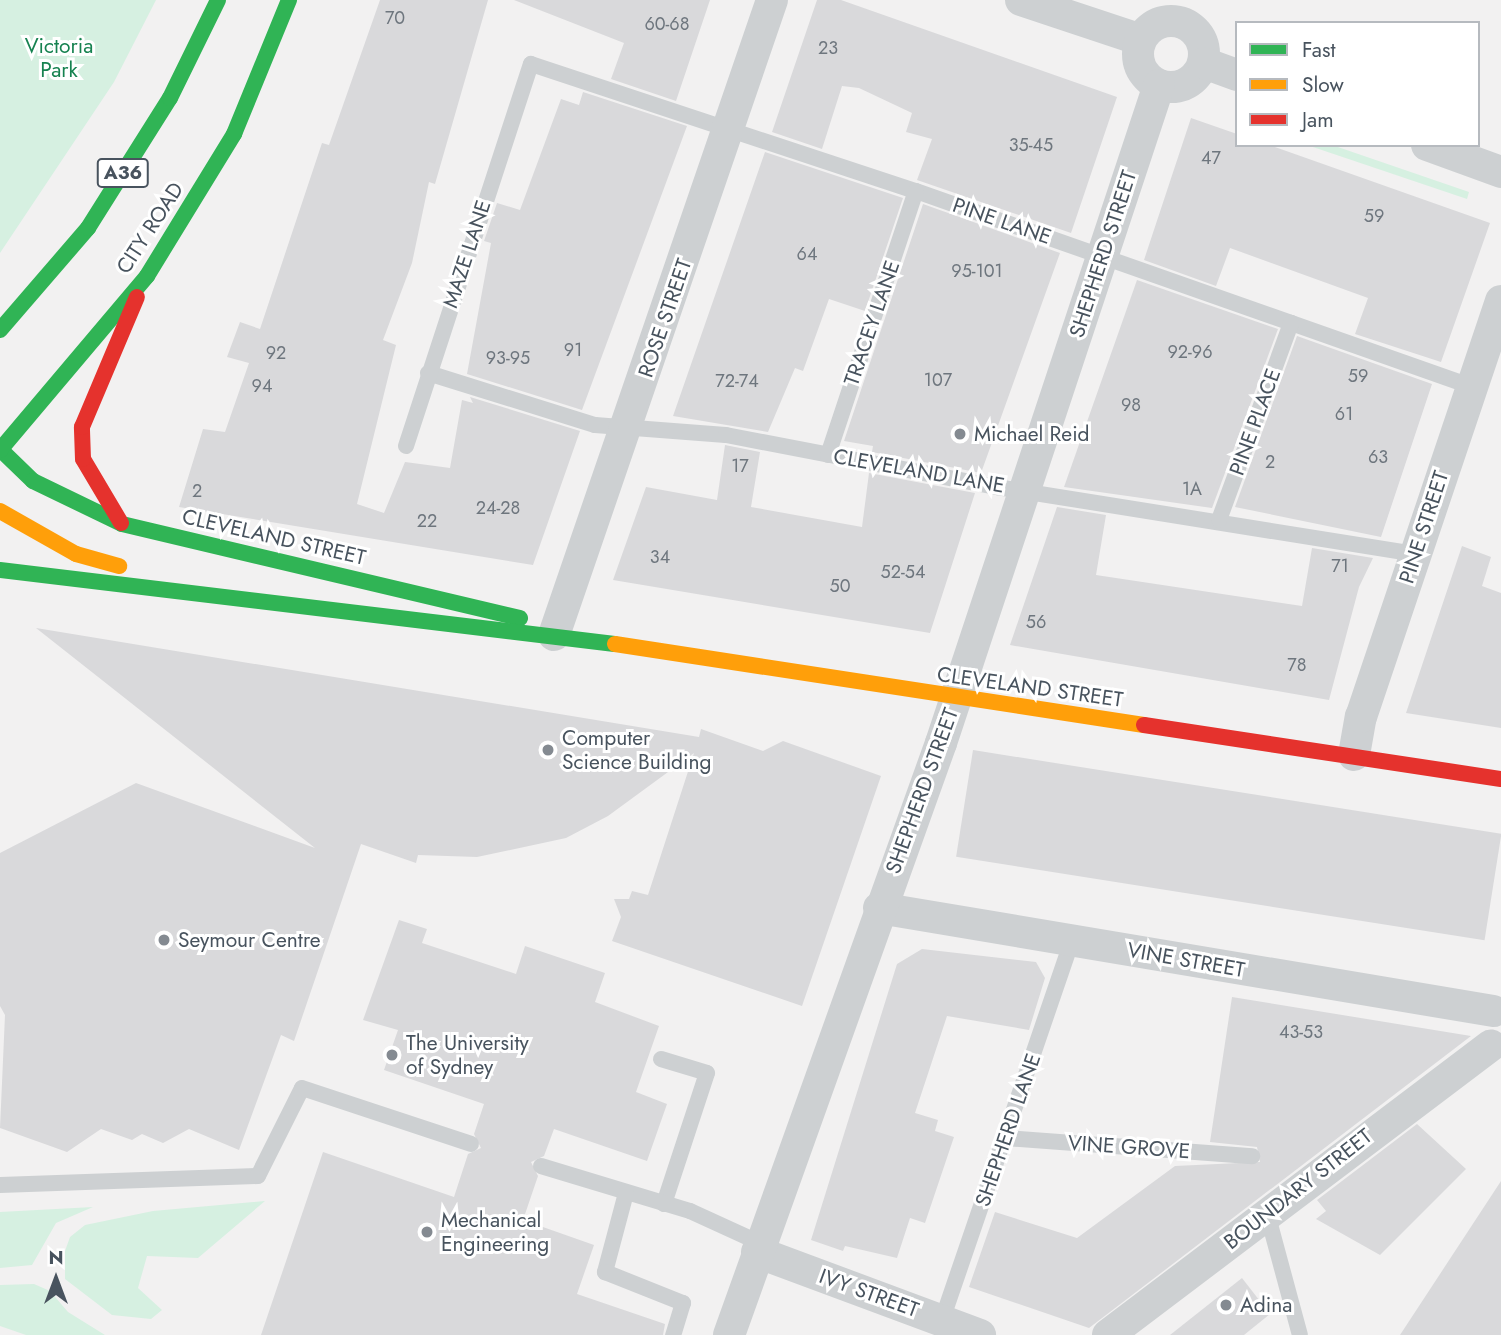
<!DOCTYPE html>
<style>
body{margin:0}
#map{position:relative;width:1501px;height:1335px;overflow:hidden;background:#f2f1f1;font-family:Jost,sans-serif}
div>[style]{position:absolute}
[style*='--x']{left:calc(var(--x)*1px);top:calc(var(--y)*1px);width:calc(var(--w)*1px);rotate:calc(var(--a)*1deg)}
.green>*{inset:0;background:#d6f0e1}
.building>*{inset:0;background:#d9d9db;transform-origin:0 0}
.lane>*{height:16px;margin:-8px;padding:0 8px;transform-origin:8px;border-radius:8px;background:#cdd0d2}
.street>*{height:32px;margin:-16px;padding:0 16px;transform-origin:16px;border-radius:16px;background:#cdd0d2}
.street>.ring{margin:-16px;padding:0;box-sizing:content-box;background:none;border:32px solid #cdd0d2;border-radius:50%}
.fast>*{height:16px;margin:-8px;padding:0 8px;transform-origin:8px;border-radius:8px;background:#30b455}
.slow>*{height:16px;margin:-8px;padding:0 8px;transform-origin:8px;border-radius:8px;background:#ff9f0a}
.jam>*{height:16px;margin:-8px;padding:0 8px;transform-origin:8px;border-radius:8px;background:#e5322d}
.dots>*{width:19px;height:19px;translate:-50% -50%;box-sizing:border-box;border:4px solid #fff;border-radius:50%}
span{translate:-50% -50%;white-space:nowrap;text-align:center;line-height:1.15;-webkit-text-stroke:6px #fff;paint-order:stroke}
.number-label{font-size:18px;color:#6e767e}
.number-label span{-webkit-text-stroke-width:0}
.shield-label span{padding:2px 5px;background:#fff;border:2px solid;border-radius:5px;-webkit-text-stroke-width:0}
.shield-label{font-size:19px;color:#48535e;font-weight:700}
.park-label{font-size:21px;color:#168250}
.street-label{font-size:21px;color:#48535e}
.poi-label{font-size:21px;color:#48535e}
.left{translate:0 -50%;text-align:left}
.legend{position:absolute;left:1235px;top:21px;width:245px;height:126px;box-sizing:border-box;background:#fff;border:2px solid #b6babf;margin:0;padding:9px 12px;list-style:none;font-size:21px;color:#48535e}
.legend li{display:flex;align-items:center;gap:14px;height:35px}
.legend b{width:35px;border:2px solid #b6babf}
.north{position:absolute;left:21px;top:1244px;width:70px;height:70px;-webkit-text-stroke:5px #fff;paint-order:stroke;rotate:0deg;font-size:19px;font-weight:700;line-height:28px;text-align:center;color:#48535e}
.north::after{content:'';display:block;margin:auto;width:24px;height:32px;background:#48535e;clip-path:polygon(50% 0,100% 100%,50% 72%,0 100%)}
</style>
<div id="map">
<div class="green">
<div style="clip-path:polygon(0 0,156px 0,114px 82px,0 253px)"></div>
<div style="clip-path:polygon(1307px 145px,1332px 145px,1469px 192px,1467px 199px)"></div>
<div style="clip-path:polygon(265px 1201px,198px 1258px,147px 1256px,138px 1288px,162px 1310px,151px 1319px,112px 1315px,65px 1279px,65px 1251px,70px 1237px,85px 1225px,153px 1211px)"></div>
<div style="clip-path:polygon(93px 1207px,56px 1223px,32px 1265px,0 1268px,0 1212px)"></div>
<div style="clip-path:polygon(34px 1284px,50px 1291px,68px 1312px,105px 1335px,26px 1335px,0 1326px,0 1285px)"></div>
</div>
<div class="building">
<div style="clip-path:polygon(380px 0,488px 0,435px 184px,429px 182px,412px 263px,383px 340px,396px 345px,357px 504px,384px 513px,405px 462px,450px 468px,462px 400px,473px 403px,470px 397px,580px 431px,533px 565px,179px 507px,203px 429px,225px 432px,249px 363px,227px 357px,240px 322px,260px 329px,322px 143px,329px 145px)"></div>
<div style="clip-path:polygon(514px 0,710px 0,676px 101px,611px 79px,624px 43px)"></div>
<div style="clip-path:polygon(817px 0,841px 0,1117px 97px,1071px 233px,917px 180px,932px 139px,906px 132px,912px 113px,859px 88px,842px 86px,822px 149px,772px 132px)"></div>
<div style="clip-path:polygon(583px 92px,687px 126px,582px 410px,467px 374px,491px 243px,484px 241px,497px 203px,520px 210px,561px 99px,579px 105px)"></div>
<div style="clip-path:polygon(1191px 118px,1237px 134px,1237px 145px,1269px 145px,1490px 223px,1441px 362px,1355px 334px,1368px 298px,1230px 248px,1216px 286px,1144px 260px)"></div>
<div style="clip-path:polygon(765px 152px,903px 198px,865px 311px,829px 299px,803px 371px,795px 368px,768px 432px,673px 416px)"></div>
<div style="clip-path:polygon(923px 204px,1060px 253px,981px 473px,872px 452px,873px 446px,844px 441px)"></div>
<div style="clip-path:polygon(1137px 280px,1278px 329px,1212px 508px,1064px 487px)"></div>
<div style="clip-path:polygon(1297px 336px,1432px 384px,1381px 537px,1235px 507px)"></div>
<div style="clip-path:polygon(725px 445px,760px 452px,751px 507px,862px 527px,869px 473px,975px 493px,930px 633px,613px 580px,646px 487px,717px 500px)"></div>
<div style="clip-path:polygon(1057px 507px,1106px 515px,1096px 575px,1302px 606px,1312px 548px,1373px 558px,1359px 587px,1329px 700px,1010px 645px)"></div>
<div style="clip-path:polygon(1462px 546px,1491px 557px,1482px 586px,1501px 593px,1501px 728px,1406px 713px)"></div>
<div style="clip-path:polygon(36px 628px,699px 737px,701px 729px,763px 751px,783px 741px,881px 776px,802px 1006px,612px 941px,621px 917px,614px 899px,629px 899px,632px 891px,648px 895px,694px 753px,608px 816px,566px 838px,477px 857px,418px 855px,416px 863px,361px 844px,294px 1041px,281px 1035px,239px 1150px,189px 1129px,163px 1143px,142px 1134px,132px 1140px,101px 1129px,67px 1152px,0 1128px,5px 1015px,0 1006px,0 853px,136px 783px,315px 848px)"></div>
<div style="left:973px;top:750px;width:535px;height:108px;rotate:9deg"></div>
<div style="clip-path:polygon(399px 920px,427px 929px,422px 943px,516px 974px,525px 946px,605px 973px,595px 1002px,659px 1026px,636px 1092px,667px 1104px,647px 1161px,554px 1129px,544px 1156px,531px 1162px,538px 1176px,523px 1220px,594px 1245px,577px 1294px,665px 1324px,663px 1335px,261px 1335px,323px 1152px,454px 1197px,468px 1154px,481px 1148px,474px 1134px,484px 1104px,384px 1070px,398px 1030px,363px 1020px)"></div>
<div style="clip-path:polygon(922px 949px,1036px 962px,1045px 978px,1029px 1030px,947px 1016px,915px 1113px,938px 1120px,935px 1131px,954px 1137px,925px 1223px,910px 1218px,897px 1258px,845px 1246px,843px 1251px,811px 1240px,897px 964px)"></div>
<div style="clip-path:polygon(1232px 997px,1471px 1036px,1089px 1328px,969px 1287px,995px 1212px,1077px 1238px,1175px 1166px,1260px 1162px,1257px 1147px,1210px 1142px)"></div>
<div style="clip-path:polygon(1417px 1124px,1466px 1169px,1380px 1255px,1316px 1219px,1326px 1211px,1317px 1200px)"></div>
<div style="clip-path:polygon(1501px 1181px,1501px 1335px,1400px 1335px)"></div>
<div style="clip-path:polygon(1242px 1278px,1270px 1314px,1244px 1335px,1170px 1335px)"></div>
</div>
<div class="lane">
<div style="--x:428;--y:373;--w:175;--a:17.3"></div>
<div style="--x:595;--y:425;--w:131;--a:4.4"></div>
<div style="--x:726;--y:435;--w:276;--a:10.9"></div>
<div style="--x:997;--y:487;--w:423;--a:9.1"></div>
<div style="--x:406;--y:446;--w:402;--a:-71.9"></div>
<div style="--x:531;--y:64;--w:405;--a:18.3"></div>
<div style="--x:916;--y:191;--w:587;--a:19.39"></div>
<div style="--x:828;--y:455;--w:278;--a:-71.6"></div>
<div style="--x:1219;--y:520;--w:210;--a:-69.9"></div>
<div style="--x:661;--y:1059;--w:48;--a:16.9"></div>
<div style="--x:707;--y:1073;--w:138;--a:108.2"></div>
<div style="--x:1005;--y:1138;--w:248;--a:4.2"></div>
<div style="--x:541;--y:1166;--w:156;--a:16.8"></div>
<div style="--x:690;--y:1211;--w:77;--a:24.6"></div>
<div style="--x:0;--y:1185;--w:258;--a:-2"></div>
<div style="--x:258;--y:1176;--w:98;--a:-63.4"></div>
<div style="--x:302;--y:1088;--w:178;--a:18.3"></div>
<div style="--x:626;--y:1193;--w:82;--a:104.9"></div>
<div style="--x:605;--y:1272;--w:84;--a:21.7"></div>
<div style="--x:683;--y:1303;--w:34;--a:107"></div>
<div style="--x:1267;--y:1213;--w:126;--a:74.9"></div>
<div style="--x:942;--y:1320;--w:402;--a:-71.1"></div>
</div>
<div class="street">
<div style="--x:1021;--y:0;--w:126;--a:18.4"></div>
<div class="ring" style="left:1138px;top:21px;width:34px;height:34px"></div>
<div style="--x:1204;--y:63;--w:35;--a:20"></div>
<div style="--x:1427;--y:145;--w:79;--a:20"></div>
<div style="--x:554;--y:635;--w:671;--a:-71.05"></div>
<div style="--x:1354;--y:755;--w:39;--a:-80"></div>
<div style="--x:1361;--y:717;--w:439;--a:-71.4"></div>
<div style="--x:879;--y:908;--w:623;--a:9.52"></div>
<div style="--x:757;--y:1252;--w:238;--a:20.4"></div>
<div style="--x:729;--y:1335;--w:629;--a:-70.3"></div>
<div style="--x:941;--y:743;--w:693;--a:-71.67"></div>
<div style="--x:1108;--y:1335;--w:480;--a:-37.1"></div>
</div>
<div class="fast">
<div style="--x:0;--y:330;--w:135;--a:-49.2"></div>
<div style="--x:88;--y:228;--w:154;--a:-57.8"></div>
<div style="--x:170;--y:98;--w:109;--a:-63.9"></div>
<div style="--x:0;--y:449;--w:46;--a:44.1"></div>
<div style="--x:33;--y:481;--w:99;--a:25.8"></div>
<div style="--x:122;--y:524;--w:409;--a:13.3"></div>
<div style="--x:0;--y:450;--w:228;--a:-49.8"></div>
<div style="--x:147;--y:276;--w:167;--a:-58.5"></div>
<div style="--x:234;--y:134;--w:145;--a:-67.7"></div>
<div style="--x:0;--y:570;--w:619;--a:6.86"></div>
</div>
<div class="slow">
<div style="--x:0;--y:511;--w:87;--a:29.5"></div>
<div style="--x:76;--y:554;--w:45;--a:15.6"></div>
<div style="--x:615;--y:644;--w:535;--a:8.71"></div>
</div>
<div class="jam">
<div style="--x:121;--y:523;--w:74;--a:-120.7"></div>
<div style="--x:83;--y:459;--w:32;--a:-92"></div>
<div style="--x:82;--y:427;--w:141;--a:-67.1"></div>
<div style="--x:1144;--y:725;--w:361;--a:8.6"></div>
</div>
<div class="dots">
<div style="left:960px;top:434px;background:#848a91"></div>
<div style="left:548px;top:750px;background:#848a91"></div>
<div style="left:164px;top:940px;background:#848a91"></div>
<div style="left:392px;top:1055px;background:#848a91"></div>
<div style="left:427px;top:1232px;background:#848a91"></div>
<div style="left:1226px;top:1305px;background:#848a91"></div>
</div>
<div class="number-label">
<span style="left:395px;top:18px">70</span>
<span style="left:667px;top:24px">60-68</span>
<span style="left:828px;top:48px">23</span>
<span style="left:1031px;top:145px">35-45</span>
<span style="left:1211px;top:158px">47</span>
<span style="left:1374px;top:216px">59</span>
<span style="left:807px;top:254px">64</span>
<span style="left:977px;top:271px">95-101</span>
<span style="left:573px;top:350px">91</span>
<span style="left:1190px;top:352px">92-96</span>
<span style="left:276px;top:353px">92</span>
<span style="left:508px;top:358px">93-95</span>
<span style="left:1358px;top:376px">59</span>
<span style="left:938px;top:380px">107</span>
<span style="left:737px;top:381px">72-74</span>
<span style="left:262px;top:386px">94</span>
<span style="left:1131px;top:405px">98</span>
<span style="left:1344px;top:414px">61</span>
<span style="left:1378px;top:457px">63</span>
<span style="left:1270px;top:462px">2</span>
<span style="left:740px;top:466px">17</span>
<span style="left:1192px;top:489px">1A</span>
<span style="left:197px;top:491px">2</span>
<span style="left:498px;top:508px">24-28</span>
<span style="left:427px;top:521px">22</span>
<span style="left:660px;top:557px">34</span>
<span style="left:1340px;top:566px">71</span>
<span style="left:903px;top:572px">52-54</span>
<span style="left:840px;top:586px">50</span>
<span style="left:1036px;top:622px">56</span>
<span style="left:1297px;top:665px">78</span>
<span style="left:1301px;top:1032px">43-53</span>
</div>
<div class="shield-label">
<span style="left:123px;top:173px">A36</span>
</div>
<div class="park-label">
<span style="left:59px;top:58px">Victoria<br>Park</span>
</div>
<div class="street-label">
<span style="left:1002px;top:221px;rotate:19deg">PINE LANE</span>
<span style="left:150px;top:228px;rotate:-57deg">CITY ROAD</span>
<span style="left:467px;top:254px;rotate:-72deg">MAZE LANE</span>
<span style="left:1103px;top:254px;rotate:-72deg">SHEPHERD STREET</span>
<span style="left:665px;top:318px;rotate:-71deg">ROSE STREET</span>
<span style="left:872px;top:323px;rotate:-71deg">TRACEY LANE</span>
<span style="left:1255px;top:422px;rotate:-70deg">PINE PLACE</span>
<span style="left:919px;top:471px;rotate:10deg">CLEVELAND LANE</span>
<span style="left:1424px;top:527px;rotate:-72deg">PINE STREET</span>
<span style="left:274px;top:537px;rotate:13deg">CLEVELAND STREET</span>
<span style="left:1030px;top:687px;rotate:8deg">CLEVELAND STREET</span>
<span style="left:922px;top:791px;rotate:-70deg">SHEPHERD STREET</span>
<span style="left:1186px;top:960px;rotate:10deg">VINE STREET</span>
<span style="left:1008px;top:1130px;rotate:-71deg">SHEPHERD LANE</span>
<span style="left:1129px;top:1147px;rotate:4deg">VINE GROVE</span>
<span style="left:1298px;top:1189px;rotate:-38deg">BOUNDARY STREET</span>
<span style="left:869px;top:1293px;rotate:20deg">IVY STREET</span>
</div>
<div class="poi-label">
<span class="left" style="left:974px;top:434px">Michael Reid</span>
<span class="left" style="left:562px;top:750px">Computer<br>Science Building</span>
<span class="left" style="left:178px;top:940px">Seymour Centre</span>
<span class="left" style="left:406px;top:1055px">The University<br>of Sydney</span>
<span class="left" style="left:441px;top:1232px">Mechanical<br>Engineering</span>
<span class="left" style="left:1240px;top:1305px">Adina</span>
</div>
<ul class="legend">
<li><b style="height:9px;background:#30b455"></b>Fast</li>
<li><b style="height:9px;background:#ff9f0a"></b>Slow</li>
<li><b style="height:9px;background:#e5322d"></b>Jam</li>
</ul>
<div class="north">N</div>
</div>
